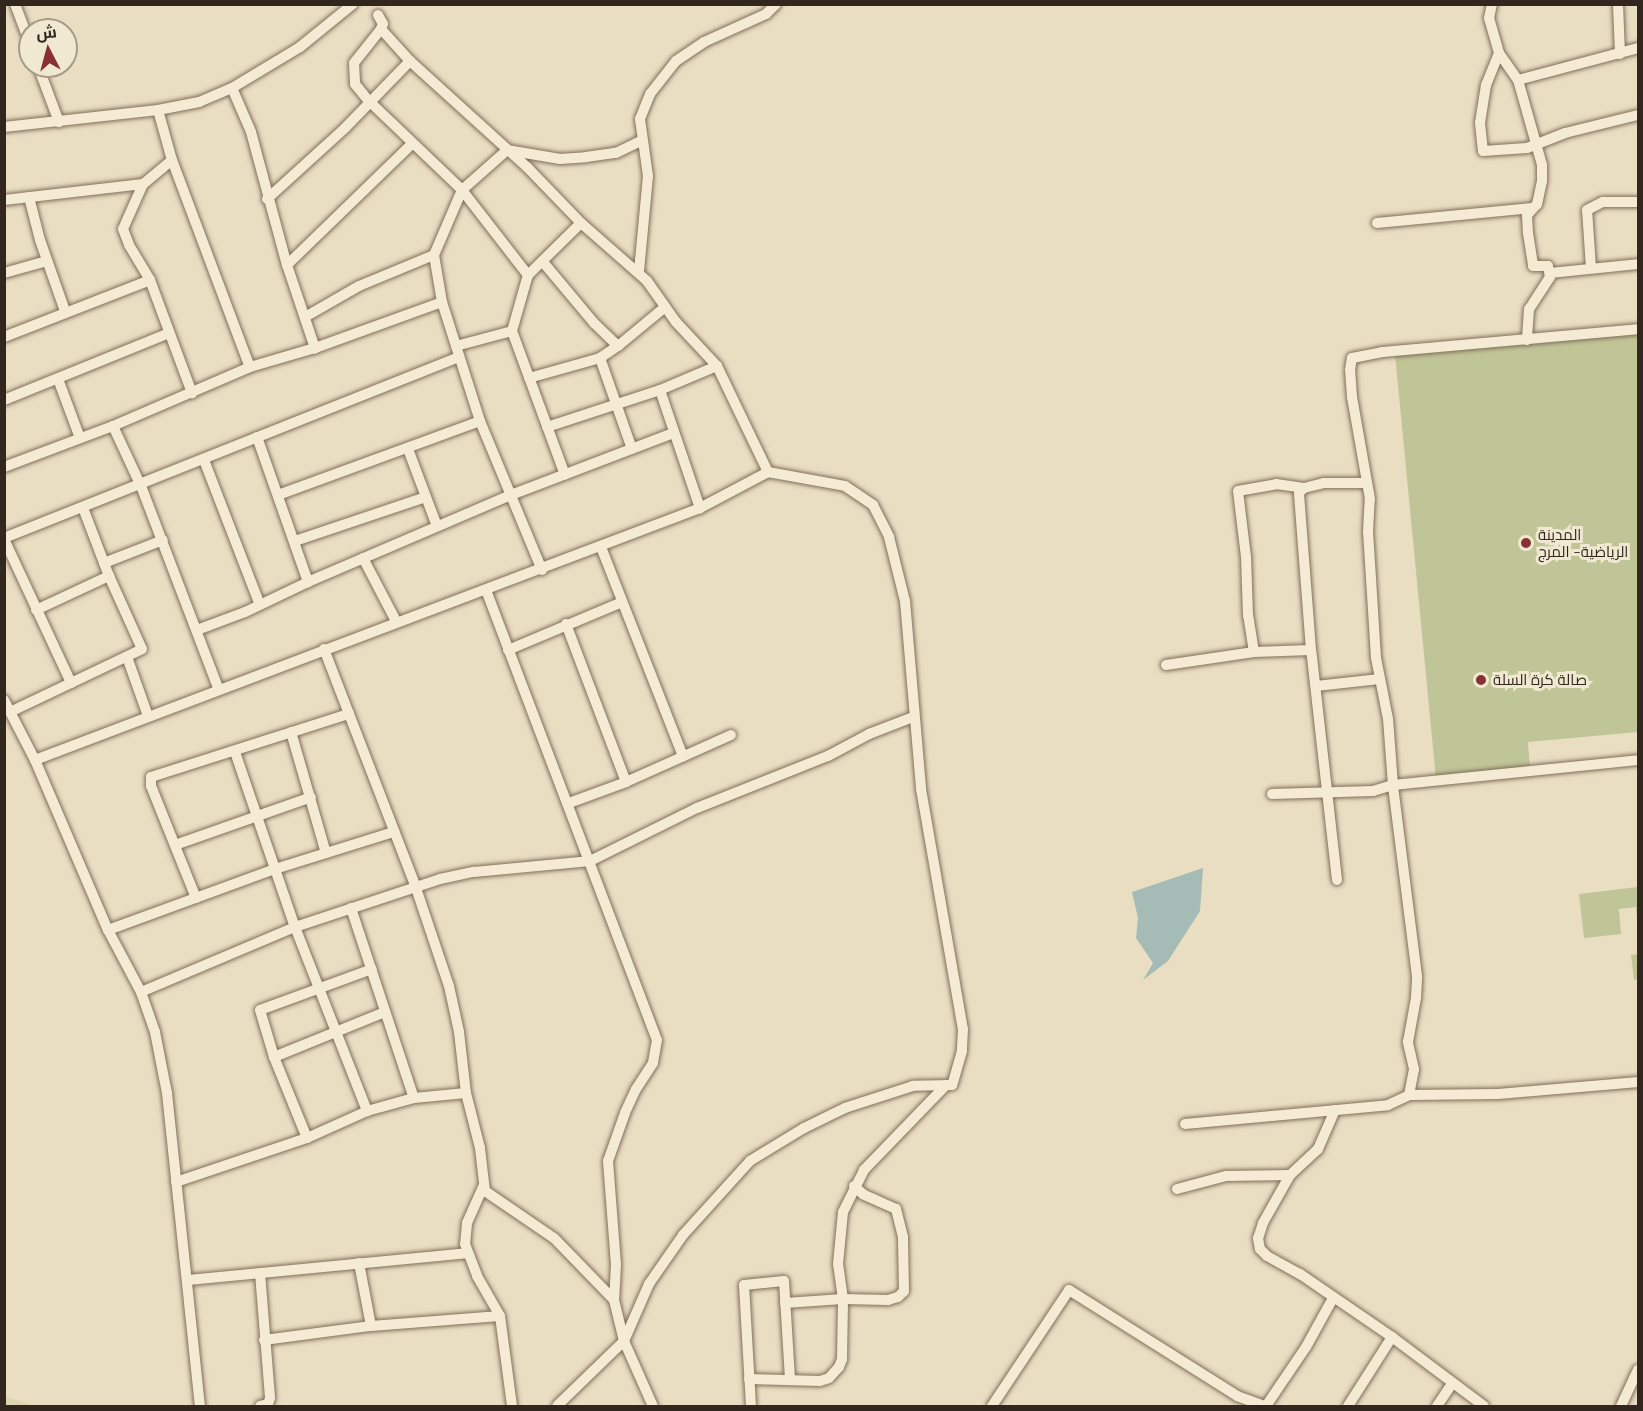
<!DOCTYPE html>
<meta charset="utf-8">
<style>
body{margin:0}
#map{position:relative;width:1643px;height:1411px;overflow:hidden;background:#e9ddc2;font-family:"Playfair Display",Cairo,serif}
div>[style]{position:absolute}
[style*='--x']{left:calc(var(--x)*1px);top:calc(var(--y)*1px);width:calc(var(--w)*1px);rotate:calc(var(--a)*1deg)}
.farmland>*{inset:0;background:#ddd6b0}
.green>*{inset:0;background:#c0c597}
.water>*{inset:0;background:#a4bcb5}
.roads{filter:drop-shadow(0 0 2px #806f5b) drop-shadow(0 0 2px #806f5b)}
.minor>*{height:10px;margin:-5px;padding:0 5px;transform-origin:5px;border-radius:5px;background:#f5ebd4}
.dots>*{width:16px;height:16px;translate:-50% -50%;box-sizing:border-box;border:3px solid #f1e8d1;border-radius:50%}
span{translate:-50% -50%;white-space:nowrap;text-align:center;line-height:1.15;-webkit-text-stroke:6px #f1e8d1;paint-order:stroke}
.poi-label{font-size:15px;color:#32271e}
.left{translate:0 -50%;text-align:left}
.frame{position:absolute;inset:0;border:6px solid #32271e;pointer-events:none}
.north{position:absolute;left:18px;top:18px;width:60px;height:60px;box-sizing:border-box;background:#f1e8d1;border:2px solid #a59b89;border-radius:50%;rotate:354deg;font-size:16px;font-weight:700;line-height:24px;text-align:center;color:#32271e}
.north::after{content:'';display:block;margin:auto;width:21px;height:27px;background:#893132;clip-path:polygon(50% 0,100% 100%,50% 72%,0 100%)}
</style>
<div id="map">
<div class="farmland">
<div style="clip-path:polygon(4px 1397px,5px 1397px,38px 1406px,5px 1406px)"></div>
</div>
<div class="green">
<div style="clip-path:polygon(1638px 332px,1638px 732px,1528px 742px,1530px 770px,1436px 779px,1395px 354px)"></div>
<div style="clip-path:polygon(1638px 887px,1638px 931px,1636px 907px,1619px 909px,1621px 934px,1584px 938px,1579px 894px)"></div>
<div style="clip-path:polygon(1638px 954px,1638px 979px,1634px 980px,1631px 955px)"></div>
</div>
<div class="water">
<div style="clip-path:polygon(1203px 868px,1200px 911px,1168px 961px,1143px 980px,1153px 963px,1136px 938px,1138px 918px,1132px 892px)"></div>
</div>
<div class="roads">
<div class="minor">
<div style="--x:15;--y:4;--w:43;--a:69.4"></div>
<div style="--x:1492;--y:4;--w:14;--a:102"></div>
<div style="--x:1489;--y:18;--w:36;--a:74"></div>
<div style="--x:1499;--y:53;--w:33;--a:55"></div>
<div style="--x:1518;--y:80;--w:88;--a:74.2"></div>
<div style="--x:1542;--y:165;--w:16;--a:90"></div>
<div style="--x:1542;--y:181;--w:24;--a:102"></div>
<div style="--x:1537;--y:204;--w:15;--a:132"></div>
<div style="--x:1527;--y:215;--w:18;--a:87"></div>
<div style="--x:1528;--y:233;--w:33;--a:81"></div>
<div style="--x:1533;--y:266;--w:15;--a:0"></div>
<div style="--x:1548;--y:266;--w:11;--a:80"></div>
<div style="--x:1550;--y:277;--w:38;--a:123"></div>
<div style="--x:1529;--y:309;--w:31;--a:94"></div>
<div style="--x:1618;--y:4;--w:50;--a:87.7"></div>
<div style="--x:378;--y:15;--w:10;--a:61"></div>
<div style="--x:383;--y:24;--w:5;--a:112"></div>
<div style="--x:381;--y:29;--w:43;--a:128.5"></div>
<div style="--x:354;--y:63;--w:21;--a:87"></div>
<div style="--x:355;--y:84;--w:22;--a:51"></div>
<div style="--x:369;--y:101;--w:129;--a:43.7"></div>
<div style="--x:462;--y:190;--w:108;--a:52.2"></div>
<div style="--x:528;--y:275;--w:74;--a:-44.5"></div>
<div style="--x:381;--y:29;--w:43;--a:47.8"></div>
<div style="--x:410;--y:61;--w:158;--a:42.2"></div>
<div style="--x:527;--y:167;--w:78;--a:46"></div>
<div style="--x:581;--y:223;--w:88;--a:41.3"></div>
<div style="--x:647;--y:281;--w:50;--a:54.7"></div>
<div style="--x:676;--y:322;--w:60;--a:47"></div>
<div style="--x:717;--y:366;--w:118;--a:64.3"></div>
<div style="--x:1499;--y:53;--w:35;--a:112"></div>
<div style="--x:1486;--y:85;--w:38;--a:99"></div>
<div style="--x:1480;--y:123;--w:28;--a:84"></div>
<div style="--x:1483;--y:151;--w:44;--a:-3.9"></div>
<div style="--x:1527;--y:148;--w:41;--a:-21.5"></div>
<div style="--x:1565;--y:133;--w:75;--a:-13.9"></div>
<div style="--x:38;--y:66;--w:60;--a:69.4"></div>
<div style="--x:1518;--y:80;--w:124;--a:-14.9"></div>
<div style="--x:232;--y:88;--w:48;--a:66.6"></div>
<div style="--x:251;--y:132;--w:138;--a:74.9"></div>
<div style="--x:287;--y:265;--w:88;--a:71.4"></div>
<div style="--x:158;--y:110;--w:52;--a:74.4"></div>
<div style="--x:172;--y:160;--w:221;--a:69.4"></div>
<div style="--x:4;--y:127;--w:155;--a:-6.3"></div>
<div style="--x:158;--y:110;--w:42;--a:-11"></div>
<div style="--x:199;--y:102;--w:36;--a:-23"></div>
<div style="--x:232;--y:88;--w:79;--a:-31.1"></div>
<div style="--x:300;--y:47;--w:68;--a:-39.1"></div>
<div style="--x:172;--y:160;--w:38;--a:140"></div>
<div style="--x:143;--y:184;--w:49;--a:114"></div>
<div style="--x:123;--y:229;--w:17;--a:69"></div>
<div style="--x:129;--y:245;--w:41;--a:59"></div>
<div style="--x:150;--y:280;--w:121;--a:69.6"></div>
<div style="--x:29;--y:197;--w:44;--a:75.7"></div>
<div style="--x:40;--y:240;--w:75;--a:70.6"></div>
<div style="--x:267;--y:199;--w:105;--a:-42.3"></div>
<div style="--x:345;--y:128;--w:93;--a:-45.9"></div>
<div style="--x:4;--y:200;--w:140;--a:-6.6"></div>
<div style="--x:1377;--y:223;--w:156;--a:-5.5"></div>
<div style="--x:543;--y:262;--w:80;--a:50.1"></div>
<div style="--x:594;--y:323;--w:33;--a:44"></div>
<div style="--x:287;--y:265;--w:175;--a:-44.1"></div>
<div style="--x:1591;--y:268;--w:58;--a:-93.9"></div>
<div style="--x:1587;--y:210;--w:18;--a:-27"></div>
<div style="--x:1603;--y:202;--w:35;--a:0"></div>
<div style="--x:639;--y:271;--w:95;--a:-84.6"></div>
<div style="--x:648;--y:176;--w:58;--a:-98"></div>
<div style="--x:640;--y:119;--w:27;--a:-68"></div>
<div style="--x:650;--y:94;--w:42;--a:-51.8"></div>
<div style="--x:676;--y:61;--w:34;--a:-34"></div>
<div style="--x:704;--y:42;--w:68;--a:-24.3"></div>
<div style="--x:766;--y:14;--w:14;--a:-45"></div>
<div style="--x:4;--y:273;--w:45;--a:-15.6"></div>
<div style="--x:1550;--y:273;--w:88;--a:-5.8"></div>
<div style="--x:305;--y:317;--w:62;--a:-29.9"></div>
<div style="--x:359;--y:286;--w:81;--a:-22.5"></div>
<div style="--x:512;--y:331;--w:153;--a:69.8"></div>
<div style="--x:4;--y:337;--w:157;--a:-21.3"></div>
<div style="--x:456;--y:346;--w:58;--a:-15"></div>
<div style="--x:512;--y:331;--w:58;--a:-74.1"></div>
<div style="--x:600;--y:358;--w:96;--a:70.6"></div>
<div style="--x:529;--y:378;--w:74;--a:-15.7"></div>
<div style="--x:600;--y:358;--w:22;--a:-34"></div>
<div style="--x:618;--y:346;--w:61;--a:-39.7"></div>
<div style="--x:58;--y:379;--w:63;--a:69.6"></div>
<div style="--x:660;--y:390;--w:125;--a:71.3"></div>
<div style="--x:4;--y:400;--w:178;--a:-22.1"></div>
<div style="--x:113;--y:426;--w:66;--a:65"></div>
<div style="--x:141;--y:486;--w:218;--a:69.1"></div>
<div style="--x:547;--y:427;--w:119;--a:-18.1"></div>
<div style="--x:660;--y:390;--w:62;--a:-22.8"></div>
<div style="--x:257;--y:437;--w:154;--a:70.6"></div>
<div style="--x:408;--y:449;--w:82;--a:69.4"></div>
<div style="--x:204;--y:460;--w:155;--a:68.9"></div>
<div style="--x:4;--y:467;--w:116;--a:-20.6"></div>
<div style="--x:113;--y:426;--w:149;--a:-23.3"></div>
<div style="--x:250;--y:367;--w:68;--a:-16.3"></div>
<div style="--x:315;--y:348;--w:135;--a:-19.9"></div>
<div style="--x:278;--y:495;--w:215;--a:-20.1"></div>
<div style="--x:4;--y:538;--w:490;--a:-21.7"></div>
<div style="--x:4;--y:539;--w:159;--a:65"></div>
<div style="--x:295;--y:541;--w:138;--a:-18.6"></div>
<div style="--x:601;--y:547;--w:225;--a:68.6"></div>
<div style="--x:363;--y:558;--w:71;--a:62.4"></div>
<div style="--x:104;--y:563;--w:63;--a:-21.3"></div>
<div style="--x:542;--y:570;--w:161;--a:-112.6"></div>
<div style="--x:480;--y:421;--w:125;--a:-107.7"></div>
<div style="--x:442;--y:302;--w:48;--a:-99.7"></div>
<div style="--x:434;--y:255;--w:71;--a:-66.7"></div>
<div style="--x:462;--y:190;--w:60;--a:-41.6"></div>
<div style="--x:507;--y:150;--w:54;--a:9.6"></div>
<div style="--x:560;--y:159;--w:26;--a:-4"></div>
<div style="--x:586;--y:157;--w:30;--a:-8"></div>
<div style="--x:616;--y:153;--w:28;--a:-26"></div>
<div style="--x:486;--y:590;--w:481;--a:69.2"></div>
<div style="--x:657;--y:1040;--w:23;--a:100"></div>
<div style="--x:653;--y:1063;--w:31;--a:123"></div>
<div style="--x:636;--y:1089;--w:26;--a:115"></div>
<div style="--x:625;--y:1113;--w:51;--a:109.5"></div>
<div style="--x:608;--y:1161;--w:103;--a:85.6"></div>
<div style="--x:616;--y:1264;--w:36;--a:93"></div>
<div style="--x:36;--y:610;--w:81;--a:-25"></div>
<div style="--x:566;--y:624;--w:169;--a:69.2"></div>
<div style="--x:197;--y:630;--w:51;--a:-20.6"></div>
<div style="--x:245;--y:612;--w:70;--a:-25.5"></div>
<div style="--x:308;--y:582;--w:221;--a:-23.2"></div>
<div style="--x:511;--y:495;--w:173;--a:-20.9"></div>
<div style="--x:324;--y:649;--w:256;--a:68.9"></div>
<div style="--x:416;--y:888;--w:103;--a:71.4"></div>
<div style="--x:449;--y:986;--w:47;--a:77.7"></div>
<div style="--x:459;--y:1032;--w:61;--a:83.5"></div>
<div style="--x:466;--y:1093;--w:57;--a:75.7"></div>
<div style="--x:480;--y:1148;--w:43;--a:83.4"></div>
<div style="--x:485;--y:1191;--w:83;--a:34.3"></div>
<div style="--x:554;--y:1238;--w:86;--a:45.9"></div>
<div style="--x:614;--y:1300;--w:42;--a:76.3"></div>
<div style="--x:624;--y:1341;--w:71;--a:66"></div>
<div style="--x:508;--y:650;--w:121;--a:-22.8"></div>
<div style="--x:1254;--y:652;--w:36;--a:-99"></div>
<div style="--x:1248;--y:616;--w:59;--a:-91.9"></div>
<div style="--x:1246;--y:557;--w:66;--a:-96.9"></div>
<div style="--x:1238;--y:491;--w:39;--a:-10"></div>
<div style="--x:1276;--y:484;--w:28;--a:8"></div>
<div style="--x:127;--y:657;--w:63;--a:70.4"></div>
<div style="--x:1166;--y:665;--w:89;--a:-8.4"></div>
<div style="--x:1254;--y:652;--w:57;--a:-2"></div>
<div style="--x:1316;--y:686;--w:64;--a:-6.2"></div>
<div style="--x:4;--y:700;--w:68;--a:62.7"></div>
<div style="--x:35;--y:760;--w:185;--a:66.8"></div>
<div style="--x:108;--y:930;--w:70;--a:62"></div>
<div style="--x:141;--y:992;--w:42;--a:70.7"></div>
<div style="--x:155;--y:1032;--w:62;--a:78.9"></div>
<div style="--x:167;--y:1093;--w:315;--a:84"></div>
<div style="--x:10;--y:712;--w:146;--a:-25.5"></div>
<div style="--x:142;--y:649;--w:80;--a:-114.3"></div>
<div style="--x:109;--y:576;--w:73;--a:-110.9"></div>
<div style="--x:291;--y:732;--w:126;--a:73.9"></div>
<div style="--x:235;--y:752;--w:185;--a:71.1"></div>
<div style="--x:295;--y:927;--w:198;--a:68.6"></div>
<div style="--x:35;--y:760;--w:711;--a:-20.75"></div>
<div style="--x:700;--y:508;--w:77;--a:-27.9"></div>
<div style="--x:768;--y:472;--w:78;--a:10.3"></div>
<div style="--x:845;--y:486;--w:34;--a:34"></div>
<div style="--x:873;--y:505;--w:36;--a:63"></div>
<div style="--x:889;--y:537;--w:66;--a:76"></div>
<div style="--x:905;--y:601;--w:189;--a:85.1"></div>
<div style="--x:921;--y:789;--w:244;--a:80.1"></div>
<div style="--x:963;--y:1029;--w:22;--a:93"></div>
<div style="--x:962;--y:1051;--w:35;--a:106"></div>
<div style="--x:952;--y:1085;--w:39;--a:179"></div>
<div style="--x:913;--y:1086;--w:71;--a:162.1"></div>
<div style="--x:845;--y:1108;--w:46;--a:154"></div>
<div style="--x:804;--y:1128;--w:63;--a:148.6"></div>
<div style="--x:750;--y:1161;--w:100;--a:132.2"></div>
<div style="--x:683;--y:1235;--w:60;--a:124.8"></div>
<div style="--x:649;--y:1284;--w:62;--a:113.7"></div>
<div style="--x:624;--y:1341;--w:93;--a:135.9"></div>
<div style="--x:1272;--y:794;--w:101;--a:-1.7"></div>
<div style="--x:1373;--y:791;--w:21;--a:-17"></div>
<div style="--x:1393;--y:785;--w:66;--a:-94.3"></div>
<div style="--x:1388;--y:719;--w:62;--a:-101.1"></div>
<div style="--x:1376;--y:658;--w:126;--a:-93.6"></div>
<div style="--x:1368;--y:532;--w:33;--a:-87"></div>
<div style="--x:1370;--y:499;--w:104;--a:-100"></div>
<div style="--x:1352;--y:397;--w:27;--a:-94"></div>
<div style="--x:1350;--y:370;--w:12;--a:-81"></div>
<div style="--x:1352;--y:358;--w:31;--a:-11"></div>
<div style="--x:1382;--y:352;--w:257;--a:-5.1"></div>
<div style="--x:569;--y:803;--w:61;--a:-20.2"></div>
<div style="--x:626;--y:782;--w:115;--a:-24.1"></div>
<div style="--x:175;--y:845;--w:144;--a:-19.4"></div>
<div style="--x:1337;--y:880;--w:231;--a:-96.4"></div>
<div style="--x:1311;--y:650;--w:157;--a:-94.4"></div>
<div style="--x:1299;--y:493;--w:7;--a:-45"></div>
<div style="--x:1304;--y:488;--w:21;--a:-14"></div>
<div style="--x:1324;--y:483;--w:43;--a:0"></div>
<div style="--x:196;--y:898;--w:121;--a:-111.9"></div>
<div style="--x:151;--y:786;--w:9;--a:-90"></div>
<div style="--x:151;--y:777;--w:208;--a:-17.7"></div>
<div style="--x:351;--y:908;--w:200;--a:71.7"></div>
<div style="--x:108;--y:930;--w:178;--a:-20.1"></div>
<div style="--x:275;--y:869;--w:125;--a:-17.3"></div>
<div style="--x:141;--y:992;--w:167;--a:-22.9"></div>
<div style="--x:295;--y:927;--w:153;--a:-18.3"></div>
<div style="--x:440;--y:879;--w:35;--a:-12"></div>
<div style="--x:474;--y:872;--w:117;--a:-5.4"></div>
<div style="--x:590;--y:861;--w:119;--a:-26.4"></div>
<div style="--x:697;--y:808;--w:141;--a:-21.7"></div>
<div style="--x:828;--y:756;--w:47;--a:-28.2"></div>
<div style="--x:869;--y:734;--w:47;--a:-21.1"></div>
<div style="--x:274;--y:1057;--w:120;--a:-22.1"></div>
<div style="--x:1409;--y:1095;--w:26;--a:-79"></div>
<div style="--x:1414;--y:1069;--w:28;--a:-103"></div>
<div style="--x:1408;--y:1042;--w:45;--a:-79.7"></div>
<div style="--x:1416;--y:998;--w:22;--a:-87"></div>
<div style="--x:1417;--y:976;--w:193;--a:-97.2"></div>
<div style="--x:1393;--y:785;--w:246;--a:-5.8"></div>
<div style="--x:1335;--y:1110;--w:43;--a:113.6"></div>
<div style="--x:1318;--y:1149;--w:38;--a:137"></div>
<div style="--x:1290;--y:1175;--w:55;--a:119.4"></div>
<div style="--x:1263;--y:1223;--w:16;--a:108"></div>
<div style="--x:1258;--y:1238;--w:11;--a:80"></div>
<div style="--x:1260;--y:1249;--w:10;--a:45"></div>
<div style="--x:1267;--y:1256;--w:38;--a:29"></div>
<div style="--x:1300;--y:1274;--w:112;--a:34.4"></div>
<div style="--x:1392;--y:1337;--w:115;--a:36.9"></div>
<div style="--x:1185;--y:1124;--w:204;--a:-5.3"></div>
<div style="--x:1388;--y:1105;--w:23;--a:-25"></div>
<div style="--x:1409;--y:1095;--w:89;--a:-0.6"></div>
<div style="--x:1498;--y:1094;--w:141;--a:-4.9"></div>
<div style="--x:307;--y:1138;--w:87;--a:-112.2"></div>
<div style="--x:274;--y:1057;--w:49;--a:-106.6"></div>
<div style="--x:260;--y:1010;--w:119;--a:-20.1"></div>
<div style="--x:176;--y:1182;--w:138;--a:-18.6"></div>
<div style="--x:307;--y:1138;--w:66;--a:-24.2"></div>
<div style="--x:367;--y:1111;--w:49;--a:-15.5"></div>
<div style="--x:414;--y:1098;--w:52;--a:-5.5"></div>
<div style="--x:483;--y:1187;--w:39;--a:114"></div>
<div style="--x:467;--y:1223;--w:21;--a:95"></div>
<div style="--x:465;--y:1244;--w:34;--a:69"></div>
<div style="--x:477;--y:1276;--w:46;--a:60.1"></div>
<div style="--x:500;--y:1316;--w:91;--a:82.4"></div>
<div style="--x:1177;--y:1189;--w:51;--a:-14.9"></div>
<div style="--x:1226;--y:1176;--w:64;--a:-0.9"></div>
<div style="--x:359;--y:1263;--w:64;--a:79.2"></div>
<div style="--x:260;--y:1273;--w:125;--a:85.4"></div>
<div style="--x:270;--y:1398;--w:6;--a:108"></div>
<div style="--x:268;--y:1404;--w:8;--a:166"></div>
<div style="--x:188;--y:1280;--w:280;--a:-5.5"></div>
<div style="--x:785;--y:1303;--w:58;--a:-3.9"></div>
<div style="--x:843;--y:1299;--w:45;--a:1.3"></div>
<div style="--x:888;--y:1300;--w:10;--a:-17"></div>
<div style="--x:898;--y:1297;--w:8;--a:-45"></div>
<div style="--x:904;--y:1291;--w:54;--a:-91.1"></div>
<div style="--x:903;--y:1237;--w:29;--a:-104"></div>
<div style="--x:896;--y:1209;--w:36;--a:-156"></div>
<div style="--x:863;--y:1194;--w:12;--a:-138"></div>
<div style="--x:264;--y:1340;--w:108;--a:-7.5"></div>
<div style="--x:371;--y:1326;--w:129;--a:-4.4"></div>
<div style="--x:749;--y:1379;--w:71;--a:1.6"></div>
<div style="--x:820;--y:1381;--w:9;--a:-18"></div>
<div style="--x:829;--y:1378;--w:15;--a:-48"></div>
<div style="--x:839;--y:1367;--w:9;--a:-69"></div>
<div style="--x:842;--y:1359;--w:60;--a:-89"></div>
<div style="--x:843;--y:1299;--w:35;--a:-98"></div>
<div style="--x:838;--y:1264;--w:52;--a:-84.5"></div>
<div style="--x:843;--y:1212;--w:47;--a:-63.4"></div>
<div style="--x:864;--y:1170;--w:118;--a:-46"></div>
<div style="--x:751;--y:1406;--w:121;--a:-93.3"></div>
<div style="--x:744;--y:1285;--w:40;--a:-5.7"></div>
<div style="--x:784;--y:1281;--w:98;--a:86.5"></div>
<div style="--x:992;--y:1406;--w:139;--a:-56.4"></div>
<div style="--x:1069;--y:1290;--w:199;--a:32.2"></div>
<div style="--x:1237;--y:1396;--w:29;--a:20"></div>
<div style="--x:1266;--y:1406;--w:71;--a:-55.9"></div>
<div style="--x:1306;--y:1347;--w:56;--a:-61.1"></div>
<div style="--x:1348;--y:1406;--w:82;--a:-57.5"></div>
<div style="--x:1437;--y:1406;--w:27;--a:-56"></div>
<div style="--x:1621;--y:1406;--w:40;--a:-65"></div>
</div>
</div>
<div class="dots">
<div style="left:1526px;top:543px;background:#893132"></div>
<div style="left:1481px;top:680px;background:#893132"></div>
</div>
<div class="poi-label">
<span class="left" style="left:1538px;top:543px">المدينة<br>الرياضية- المرج</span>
<span class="left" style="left:1493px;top:680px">صالة كرة السلة</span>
</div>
<div class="frame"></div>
<div class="north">ش</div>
</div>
